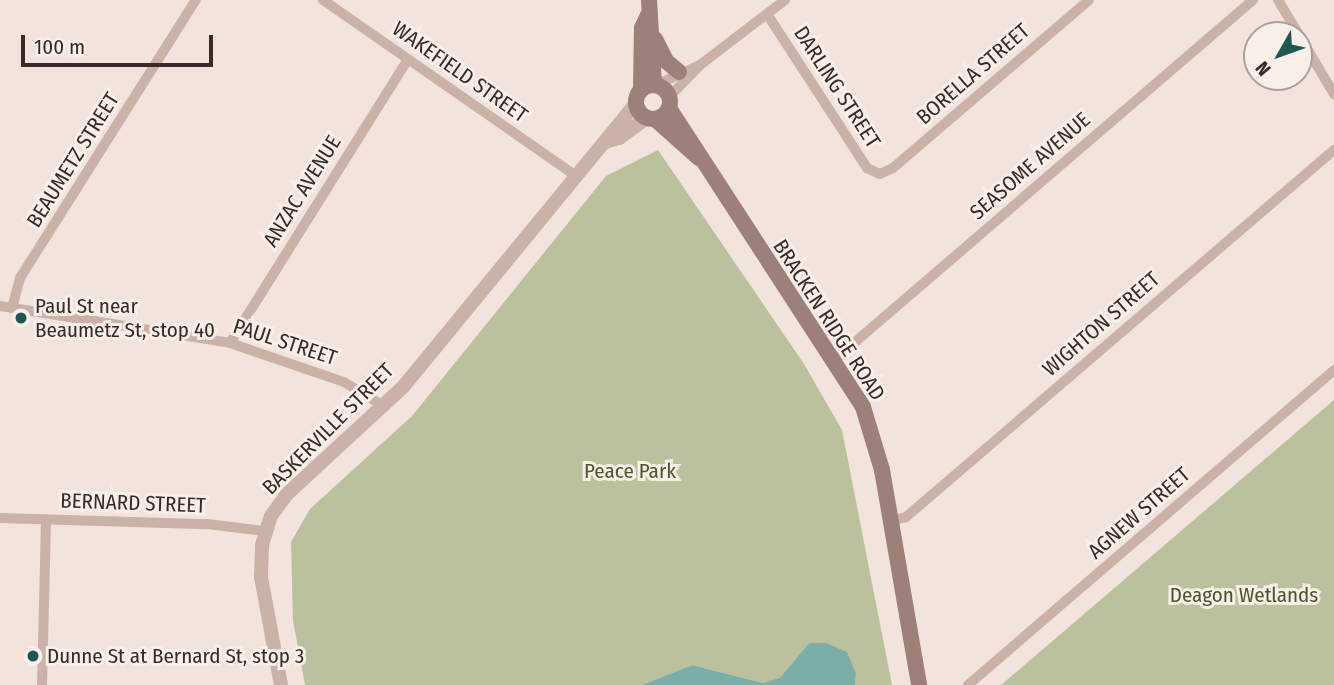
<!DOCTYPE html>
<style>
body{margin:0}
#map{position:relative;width:1334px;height:685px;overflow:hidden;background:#f2e4dc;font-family:"Fira Sans Condensed",sans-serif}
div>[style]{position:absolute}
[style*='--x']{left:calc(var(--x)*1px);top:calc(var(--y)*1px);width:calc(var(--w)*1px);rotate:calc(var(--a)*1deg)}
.green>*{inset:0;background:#bbc19c}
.water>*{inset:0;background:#7baea8}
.minor>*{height:10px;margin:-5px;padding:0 5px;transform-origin:5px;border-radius:5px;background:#cab2a8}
.tertiary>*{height:14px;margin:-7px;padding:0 7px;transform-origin:7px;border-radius:7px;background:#cab2a8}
.secondary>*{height:16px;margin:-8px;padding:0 8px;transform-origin:8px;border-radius:8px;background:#9d807a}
.secondary>.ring{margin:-8px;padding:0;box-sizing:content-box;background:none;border:16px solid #9d807a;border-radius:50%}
.dots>*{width:19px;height:19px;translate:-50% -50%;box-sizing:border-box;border:4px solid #f9efe9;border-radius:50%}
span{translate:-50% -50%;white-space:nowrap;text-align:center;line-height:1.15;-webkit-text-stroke:6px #f9efe9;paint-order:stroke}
.street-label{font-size:21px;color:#372a28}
.poi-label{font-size:21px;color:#372a28}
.left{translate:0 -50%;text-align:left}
.park-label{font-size:21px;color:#4d552c}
.north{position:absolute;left:1243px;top:21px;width:70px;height:70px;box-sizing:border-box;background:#f9efe9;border:2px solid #aba09c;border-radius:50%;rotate:230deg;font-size:19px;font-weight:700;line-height:28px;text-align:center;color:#372a28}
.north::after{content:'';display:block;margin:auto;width:24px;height:32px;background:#1e5852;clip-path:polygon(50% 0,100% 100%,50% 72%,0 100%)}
.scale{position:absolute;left:21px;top:35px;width:192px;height:32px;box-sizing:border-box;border:4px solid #372a28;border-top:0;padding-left:9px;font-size:21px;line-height:24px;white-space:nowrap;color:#372a28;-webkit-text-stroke:5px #f9efe9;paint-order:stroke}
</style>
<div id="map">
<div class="green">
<div style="clip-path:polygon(658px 150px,804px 364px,842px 430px,892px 685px,855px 685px,856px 674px,809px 643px,780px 679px,763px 683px,692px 665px,642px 685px,305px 685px,293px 621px,291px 542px,310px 509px,412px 416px,606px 176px)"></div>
<div style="clip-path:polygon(1334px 400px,1334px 685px,1001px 685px)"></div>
</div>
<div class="water">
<div style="clip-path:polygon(826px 643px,847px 652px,856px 674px,855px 685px,642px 685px,692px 665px,763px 683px,780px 678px,809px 643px)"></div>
</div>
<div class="minor">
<div style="--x:323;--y:0;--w:308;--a:34.8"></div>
<div style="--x:1278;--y:0;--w:41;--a:59"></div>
<div style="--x:767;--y:14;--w:184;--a:57"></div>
<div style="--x:867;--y:168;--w:14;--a:25"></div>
<div style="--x:880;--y:174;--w:14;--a:-25"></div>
<div style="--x:893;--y:168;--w:258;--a:-40.6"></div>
<div style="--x:1299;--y:35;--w:69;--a:59.3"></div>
<div style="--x:656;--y:85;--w:48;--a:-24.4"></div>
<div style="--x:669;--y:97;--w:45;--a:-45.9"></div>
<div style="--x:700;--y:65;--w:107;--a:-37.4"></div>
<div style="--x:0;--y:306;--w:233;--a:9.1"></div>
<div style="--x:230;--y:343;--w:120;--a:18.9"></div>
<div style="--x:344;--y:382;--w:48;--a:31.4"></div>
<div style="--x:12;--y:308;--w:31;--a:-75"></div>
<div style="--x:20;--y:278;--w:329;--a:-57.7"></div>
<div style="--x:230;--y:343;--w:335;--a:-57.9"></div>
<div style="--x:833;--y:361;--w:554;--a:-40.68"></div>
<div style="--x:0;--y:518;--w:207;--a:1.7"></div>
<div style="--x:207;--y:524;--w:58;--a:6.9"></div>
<div style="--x:890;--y:521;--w:16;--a:-14"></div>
<div style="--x:906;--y:517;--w:564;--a:-40.61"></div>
<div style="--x:42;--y:685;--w:166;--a:-88.6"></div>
<div style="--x:968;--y:685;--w:483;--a:-40.7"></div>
</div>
<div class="tertiary">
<div style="--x:605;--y:142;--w:15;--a:-16"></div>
<div style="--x:619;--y:138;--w:34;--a:-36"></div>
<div style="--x:281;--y:685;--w:110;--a:-100.5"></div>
<div style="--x:261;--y:577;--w:32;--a:-88"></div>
<div style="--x:262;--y:545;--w:30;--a:-73"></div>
<div style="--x:271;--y:516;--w:27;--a:-54"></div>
<div style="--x:287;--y:494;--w:158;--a:-42.7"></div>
<div style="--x:403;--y:387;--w:367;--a:-50.6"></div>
</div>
<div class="secondary">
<div style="--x:649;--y:0;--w:85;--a:86.6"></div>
<div style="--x:655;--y:39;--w:25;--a:63"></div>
<div style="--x:666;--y:61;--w:17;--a:40"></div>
<div class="ring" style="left:636px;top:85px;width:18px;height:18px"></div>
<div style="--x:641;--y:89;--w:61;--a:-89.1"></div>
<div style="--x:642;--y:28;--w:17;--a:-65"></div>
<div style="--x:669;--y:108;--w:356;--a:57"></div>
<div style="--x:863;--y:407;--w:66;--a:73.2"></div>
<div style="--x:882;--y:470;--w:218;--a:80.2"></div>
<div style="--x:655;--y:119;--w:59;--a:41.6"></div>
</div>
<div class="dots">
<div style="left:21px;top:318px;background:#1e5852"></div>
<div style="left:33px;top:656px;background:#1e5852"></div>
</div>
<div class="street-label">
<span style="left:460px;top:72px;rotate:35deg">WAKEFIELD STREET</span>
<span style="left:973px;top:74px;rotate:-41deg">BORELLA STREET</span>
<span style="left:837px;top:87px;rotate:57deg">DARLING STREET</span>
<span style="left:73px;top:160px;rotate:-58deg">BEAUMETZ STREET</span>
<span style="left:1030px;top:166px;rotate:-41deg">SEASOME AVENUE</span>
<span style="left:302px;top:191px;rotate:-58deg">ANZAC AVENUE</span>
<span style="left:829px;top:320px;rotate:57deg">BRACKEN RIDGE ROAD</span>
<span style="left:1101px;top:324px;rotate:-41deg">WIGHTON STREET</span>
<span style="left:285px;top:342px;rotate:18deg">PAUL STREET</span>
<span style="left:328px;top:429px;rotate:-45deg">BASKERVILLE STREET</span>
<span style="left:133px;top:503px;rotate:2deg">BERNARD STREET</span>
<span style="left:1139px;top:513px;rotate:-41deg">AGNEW STREET</span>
</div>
<div class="poi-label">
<span class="left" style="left:35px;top:318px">Paul St near<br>Beaumetz St, stop 40</span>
<span class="left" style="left:47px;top:656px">Dunne St at Bernard St, stop 3</span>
</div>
<div class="park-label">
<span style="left:630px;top:471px">Peace Park</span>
<span style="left:1244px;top:595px">Deagon Wetlands</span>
</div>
<div class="north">N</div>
<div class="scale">100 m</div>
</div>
